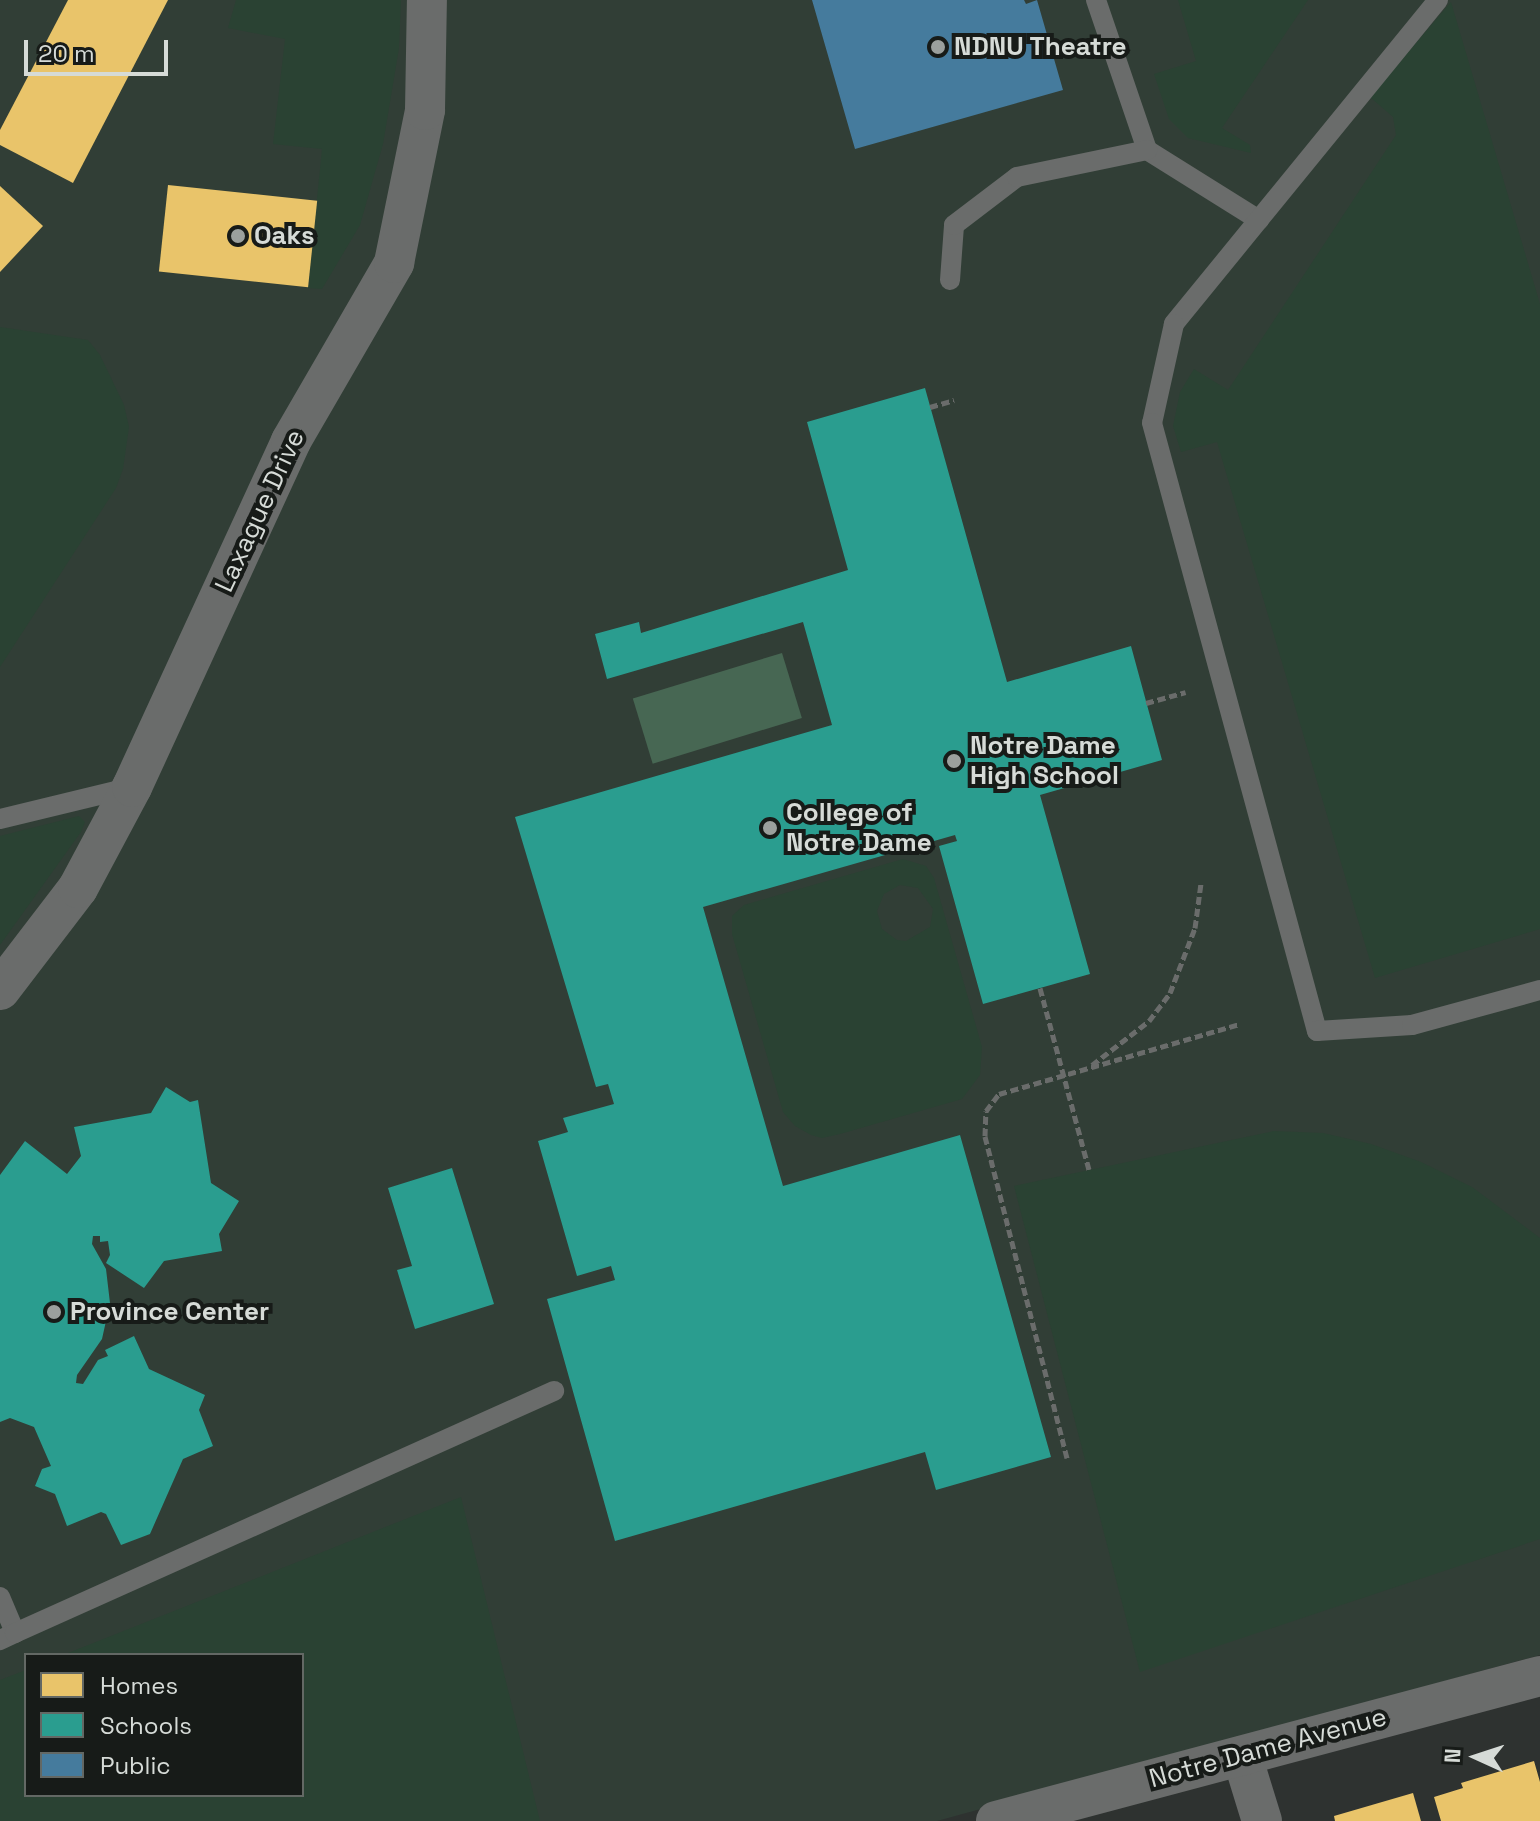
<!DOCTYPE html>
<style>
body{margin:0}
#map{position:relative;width:1540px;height:1821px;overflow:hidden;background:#2e3230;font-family:"Space Grotesk",sans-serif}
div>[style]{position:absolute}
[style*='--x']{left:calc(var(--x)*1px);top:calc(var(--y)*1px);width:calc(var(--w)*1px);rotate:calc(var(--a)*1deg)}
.built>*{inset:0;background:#313e36}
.green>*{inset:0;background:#2a4233}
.water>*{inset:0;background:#476753;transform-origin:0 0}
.homes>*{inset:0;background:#e9c46a;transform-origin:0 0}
.schools>*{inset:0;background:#2a9d8f}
.public>*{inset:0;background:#457b9d}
.path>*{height:5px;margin-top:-2.5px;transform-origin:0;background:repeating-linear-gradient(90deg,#6a6c6b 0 8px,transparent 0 12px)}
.lane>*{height:20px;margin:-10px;padding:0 10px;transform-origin:10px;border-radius:10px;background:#6a6c6b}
.street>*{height:40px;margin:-20px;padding:0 20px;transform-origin:20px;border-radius:20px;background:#6a6c6b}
.dots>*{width:22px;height:22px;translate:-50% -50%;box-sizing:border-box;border:4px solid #171b18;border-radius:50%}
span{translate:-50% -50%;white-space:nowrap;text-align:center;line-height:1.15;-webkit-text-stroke:8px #171b18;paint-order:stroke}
.poi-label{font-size:26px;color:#d6dbd7;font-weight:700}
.left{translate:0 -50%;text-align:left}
.street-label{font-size:26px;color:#d6dbd7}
.legend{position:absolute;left:24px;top:1653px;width:280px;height:144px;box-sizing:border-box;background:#171b18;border:2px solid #636864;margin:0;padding:10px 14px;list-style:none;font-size:24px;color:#d6dbd7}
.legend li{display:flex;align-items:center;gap:16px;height:40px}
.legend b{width:40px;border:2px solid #636864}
.north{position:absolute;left:1436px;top:1717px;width:80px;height:80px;-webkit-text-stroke:6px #171b18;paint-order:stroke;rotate:273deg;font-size:22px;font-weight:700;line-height:32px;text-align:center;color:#d6dbd7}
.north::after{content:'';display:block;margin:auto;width:28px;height:36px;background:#d6dbd7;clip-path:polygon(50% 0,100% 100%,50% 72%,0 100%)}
.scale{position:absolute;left:24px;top:40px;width:144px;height:36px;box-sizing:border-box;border:4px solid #d6dbd7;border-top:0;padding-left:10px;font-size:24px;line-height:28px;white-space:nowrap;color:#d6dbd7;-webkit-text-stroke:6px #171b18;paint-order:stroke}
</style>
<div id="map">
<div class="built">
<div style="clip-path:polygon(evenodd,0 0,1540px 0,1540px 1655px,937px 1821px,0 1821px,0 0,26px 1655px,302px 1655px,302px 1795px,26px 1795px,26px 1655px)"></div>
</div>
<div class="green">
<div style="clip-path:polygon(236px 0,401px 0,399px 48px,383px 144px,360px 225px,322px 289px,308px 288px,322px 149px,273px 144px,285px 39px,228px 28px)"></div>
<div style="clip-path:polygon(1178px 0,1308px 0,1222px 128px,1250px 145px,1251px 153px,1188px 138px,1169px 119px,1154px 74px,1196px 61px)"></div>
<div style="clip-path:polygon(1451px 2px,1540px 304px,1540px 929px,1375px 978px,1217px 442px,1181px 452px,1173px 426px,1180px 392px,1194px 369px,1228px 390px,1396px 135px,1393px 117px,1370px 97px)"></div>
<div style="clip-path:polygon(0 327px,88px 340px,100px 355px,124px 405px,129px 427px,123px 469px,116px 488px,0 667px)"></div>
<div style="clip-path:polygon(79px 816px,85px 822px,81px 832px,0 945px,0 836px)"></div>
<div style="clip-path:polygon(evenodd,903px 859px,926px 866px,934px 878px,982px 1047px,980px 1075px,962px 1099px,840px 1134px,822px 1138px,811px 1135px,795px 1126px,783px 1112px,732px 934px,732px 916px,744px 905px,903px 859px,900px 885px,918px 888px,933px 909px,930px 927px,906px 941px,897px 940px,882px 929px,877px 911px,884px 894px,900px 885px)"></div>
<div style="clip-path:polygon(1274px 1131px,1323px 1133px,1371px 1144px,1421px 1162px,1472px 1187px,1540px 1238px,1540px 1539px,1140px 1672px,1014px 1186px)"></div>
<div style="clip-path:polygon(461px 1497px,540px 1821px,0 1821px,0 1680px,26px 1670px,26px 1795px,302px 1795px,302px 1655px,63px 1655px)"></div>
</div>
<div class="water">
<div style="left:782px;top:653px;width:68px;height:156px;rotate:73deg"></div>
</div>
<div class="homes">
<div style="clip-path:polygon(68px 0,168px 0,73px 183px,0 145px,0 130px)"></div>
<div style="left:168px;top:185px;width:150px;height:87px;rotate:6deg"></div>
<div style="clip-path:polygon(0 186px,43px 226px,0 272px)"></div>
<div style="clip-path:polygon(1534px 1761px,1540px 1782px,1540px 1821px,1441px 1821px,1434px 1797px,1463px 1788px,1461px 1783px)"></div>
<div style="clip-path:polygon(1413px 1793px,1421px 1821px,1335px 1821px,1334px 1816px)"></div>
</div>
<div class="schools">
<div style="clip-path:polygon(925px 388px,1007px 682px,1131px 646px,1162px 760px,1040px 795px,1090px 974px,983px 1004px,939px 846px,957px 841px,955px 835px,703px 907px,783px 1186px,960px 1135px,1051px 1457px,936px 1490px,925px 1452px,615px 1541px,547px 1299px,615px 1280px,611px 1266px,577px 1276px,538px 1141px,568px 1132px,563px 1118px,614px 1104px,608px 1084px,596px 1087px,515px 817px,832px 725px,803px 622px,607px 679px,595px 634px,639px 622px,641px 633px,848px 570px,807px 422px)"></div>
<div style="clip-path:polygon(166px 1087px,190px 1102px,198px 1100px,211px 1183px,239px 1201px,219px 1234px,222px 1251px,164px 1261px,144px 1288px,106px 1263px,110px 1255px,108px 1241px,100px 1242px,100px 1236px,93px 1236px,92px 1244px,106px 1269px,110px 1303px,102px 1339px,77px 1375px,76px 1383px,83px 1384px,98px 1360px,108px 1356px,105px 1350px,134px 1336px,149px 1369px,205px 1395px,199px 1410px,213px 1446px,183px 1459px,150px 1534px,121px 1545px,106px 1514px,101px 1512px,67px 1526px,55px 1494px,35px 1486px,42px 1469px,51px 1466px,34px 1427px,10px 1418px,0 1422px,0 1175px,25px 1141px,67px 1174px,81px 1156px,74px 1127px,151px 1113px)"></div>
<div style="clip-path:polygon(452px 1168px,494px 1304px,415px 1329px,397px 1270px,412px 1266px,388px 1188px)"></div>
</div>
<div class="public">
<div style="clip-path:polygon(812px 0,1024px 0,1026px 4px,1037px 0,1063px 90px,855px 149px)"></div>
</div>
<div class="path">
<div style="--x:930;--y:407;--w:25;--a:-16"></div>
<div style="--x:1146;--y:703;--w:41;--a:-15.4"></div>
<div style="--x:1040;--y:988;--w:188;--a:74.9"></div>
<div style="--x:1092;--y:1065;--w:72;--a:-37.7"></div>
<div style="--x:1149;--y:1021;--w:35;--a:-53"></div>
<div style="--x:1170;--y:993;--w:70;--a:-69"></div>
<div style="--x:1195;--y:928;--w:45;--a:-82.4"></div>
<div style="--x:1067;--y:1458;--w:332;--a:-104.3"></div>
<div style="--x:985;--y:1136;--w:25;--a:-88"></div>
<div style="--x:986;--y:1111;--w:21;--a:-53"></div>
<div style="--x:999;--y:1094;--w:251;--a:-16.2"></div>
</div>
<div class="lane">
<div style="--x:1096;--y:0;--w:158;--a:71.2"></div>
<div style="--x:1147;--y:150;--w:132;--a:32"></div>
<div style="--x:1438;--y:0;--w:418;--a:129.2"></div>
<div style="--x:1174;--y:324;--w:101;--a:102.5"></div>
<div style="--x:1152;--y:423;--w:630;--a:74.82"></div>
<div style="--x:1317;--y:1031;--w:95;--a:-3.6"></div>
<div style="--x:1412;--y:1025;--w:133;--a:-15.3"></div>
<div style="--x:950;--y:280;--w:55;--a:-85.8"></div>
<div style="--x:954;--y:225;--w:79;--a:-37.3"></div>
<div style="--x:1017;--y:177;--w:133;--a:-11.7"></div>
<div style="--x:0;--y:819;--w:136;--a:-13.6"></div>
<div style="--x:0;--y:1597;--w:39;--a:67"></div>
<div style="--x:15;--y:1633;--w:17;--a:155"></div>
<div style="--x:15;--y:1633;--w:591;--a:-24.18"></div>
</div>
<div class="street">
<div style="--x:0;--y:990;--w:128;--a:-52.6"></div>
<div style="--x:78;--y:888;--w:115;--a:-61.9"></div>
<div style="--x:132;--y:787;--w:381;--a:-65.3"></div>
<div style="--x:291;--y:441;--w:206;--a:-59.9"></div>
<div style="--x:394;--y:263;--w:156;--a:-78.5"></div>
<div style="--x:425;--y:110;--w:110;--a:-89"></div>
<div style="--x:1242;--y:1756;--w:68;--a:72.9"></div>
<div style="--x:996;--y:1821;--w:563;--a:-14.92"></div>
</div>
<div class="dots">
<div style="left:938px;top:47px;background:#9ba09d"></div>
<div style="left:238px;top:236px;background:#9ba09d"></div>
<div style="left:954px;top:761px;background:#9ba09d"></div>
<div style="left:770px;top:828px;background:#9ba09d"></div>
<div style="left:54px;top:1312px;background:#9ba09d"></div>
</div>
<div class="poi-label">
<span class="left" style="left:954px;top:47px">NDNU Theatre</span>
<span class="left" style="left:254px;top:236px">Oaks</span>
<span class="left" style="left:970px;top:761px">Notre Dame<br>High School</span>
<span class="left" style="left:786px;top:828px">College of<br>Notre Dame</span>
<span class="left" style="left:70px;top:1312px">Province Center</span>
</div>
<div class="street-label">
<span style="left:260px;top:511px;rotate:-65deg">Laxague Drive</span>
<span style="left:1268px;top:1748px;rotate:-15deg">Notre Dame Avenue</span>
</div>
<ul class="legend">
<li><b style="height:22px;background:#e9c46a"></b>Homes</li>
<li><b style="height:22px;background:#2a9d8f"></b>Schools</li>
<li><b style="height:22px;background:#457b9d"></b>Public</li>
</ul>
<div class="north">N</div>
<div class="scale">20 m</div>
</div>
